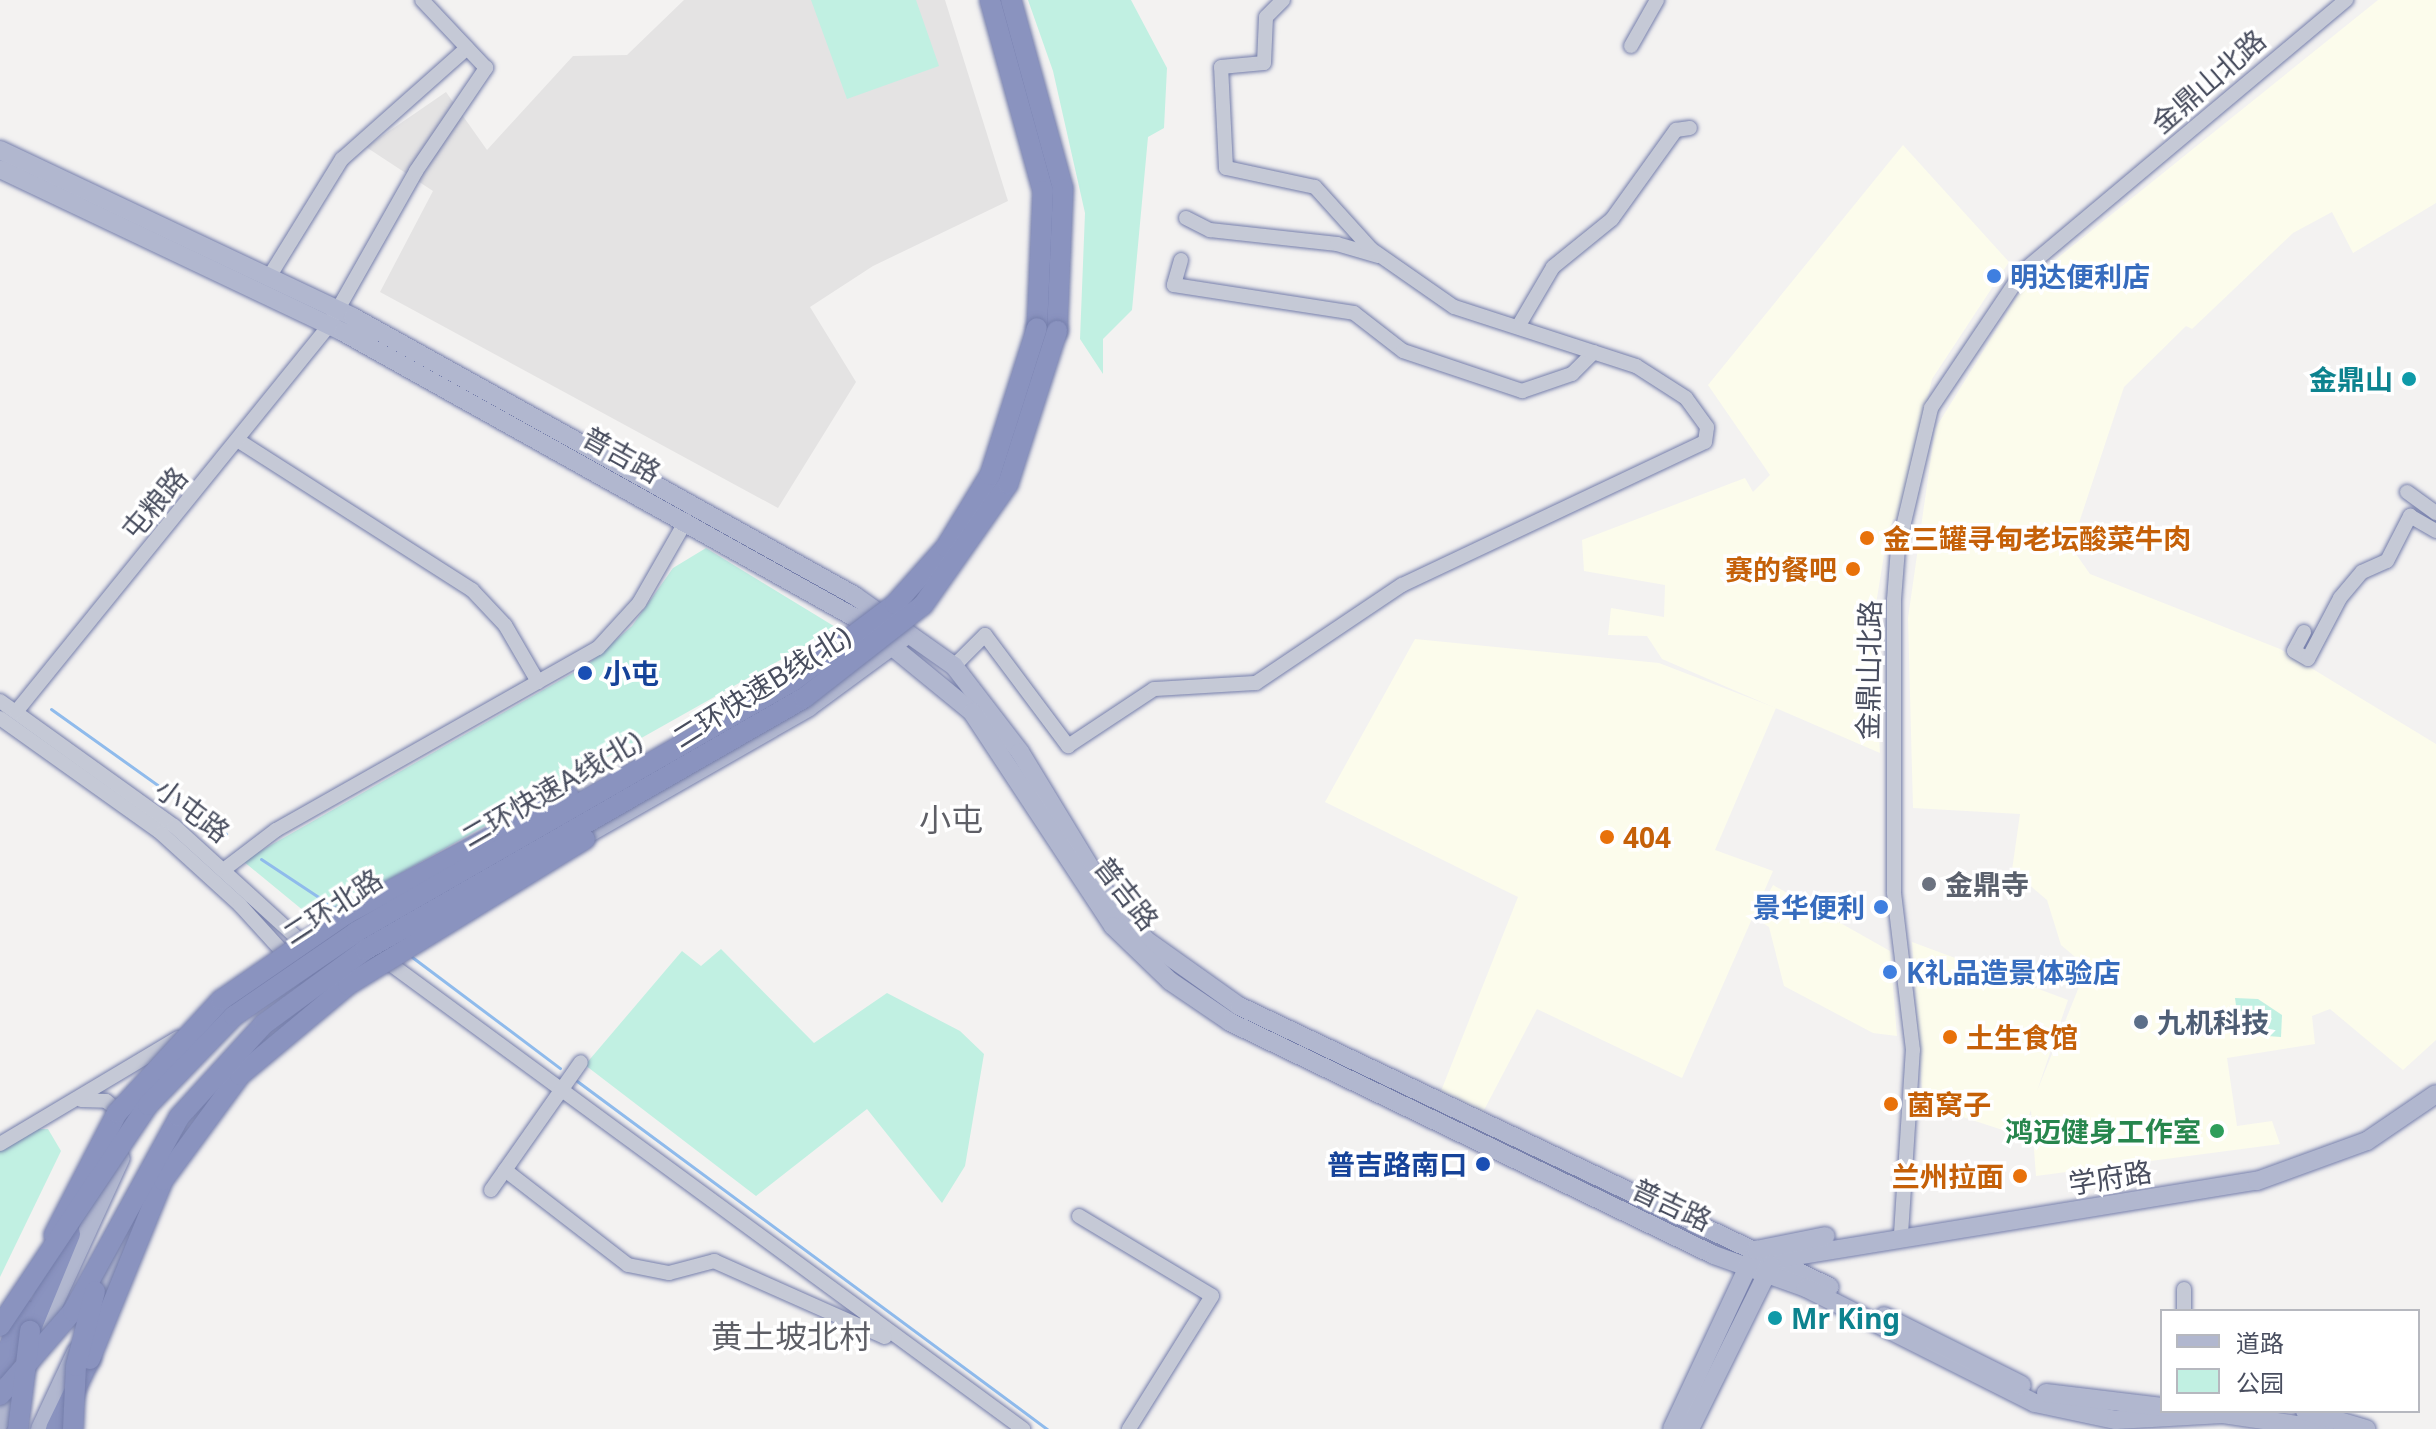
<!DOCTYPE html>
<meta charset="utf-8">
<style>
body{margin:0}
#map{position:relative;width:2436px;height:1429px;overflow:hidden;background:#f3f2f1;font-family:"Noto Sans","Noto Sans SC",sans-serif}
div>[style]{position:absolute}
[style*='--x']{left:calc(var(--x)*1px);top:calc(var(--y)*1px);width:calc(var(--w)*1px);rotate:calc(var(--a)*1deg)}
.commercial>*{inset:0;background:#fcfcec}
.education>*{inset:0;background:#e4e3e3}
.green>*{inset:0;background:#c1f0e2}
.stream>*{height:3px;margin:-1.5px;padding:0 1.5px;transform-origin:1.5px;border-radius:1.5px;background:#8fbbec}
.roads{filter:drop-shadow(0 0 2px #757eab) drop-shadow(0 0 2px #757eab)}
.minor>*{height:14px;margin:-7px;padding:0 7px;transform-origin:7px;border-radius:7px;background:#c5c9d6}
.major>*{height:18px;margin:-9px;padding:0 9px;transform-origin:9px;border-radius:9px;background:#b1b7cf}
.highway>*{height:20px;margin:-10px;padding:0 10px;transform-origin:10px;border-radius:10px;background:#8a93bf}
.bridges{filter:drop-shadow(0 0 2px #757eab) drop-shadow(0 0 2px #757eab)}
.highway-bridge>*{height:20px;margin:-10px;padding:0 10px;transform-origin:10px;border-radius:10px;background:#8a93bf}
.dots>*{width:22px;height:22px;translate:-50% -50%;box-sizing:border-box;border:4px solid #fff;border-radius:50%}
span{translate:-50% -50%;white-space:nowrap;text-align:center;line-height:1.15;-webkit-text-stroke:7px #fff;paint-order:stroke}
.street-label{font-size:28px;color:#494e5f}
.shop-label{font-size:28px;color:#366cbe;font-weight:700}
.left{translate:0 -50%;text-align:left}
.right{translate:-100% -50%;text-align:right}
.culture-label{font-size:28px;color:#0d838f;font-weight:700}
.food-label{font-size:28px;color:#c56008;font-weight:700}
.transit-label{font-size:28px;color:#164399;font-weight:700}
.worship-label{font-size:28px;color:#5b616d;font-weight:700}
.service-label{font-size:28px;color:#4e5e75;font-weight:700}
.leisure-label{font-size:28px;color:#27864d;font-weight:700}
.quarter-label{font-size:32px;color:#5e5f66}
.legend{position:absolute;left:2160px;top:1309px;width:260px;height:104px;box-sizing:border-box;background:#fff;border:2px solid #b6b8bf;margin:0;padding:10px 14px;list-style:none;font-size:24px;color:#494e5f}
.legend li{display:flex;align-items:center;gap:16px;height:40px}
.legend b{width:40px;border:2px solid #b6b8bf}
</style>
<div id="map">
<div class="commercial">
<div style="clip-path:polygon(2378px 0,2436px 0,2436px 203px,2353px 253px,2332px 212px,2293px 233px,2192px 329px,2186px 326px,2124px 387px,2071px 547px,2090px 574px,2280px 649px,2436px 744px,2436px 1040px,2403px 1070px,2330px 1009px,2312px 1016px,2315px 1044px,2227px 1058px,2237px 1126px,2272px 1121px,2280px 1144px,2036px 1176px,2031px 1110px,2021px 1136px,1923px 1104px,1912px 942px,2068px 1000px,2037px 1091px,2087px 967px,2061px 945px,2047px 900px,2012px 870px,2020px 814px,1913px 808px,1908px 618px,1935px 429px,2024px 285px)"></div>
<div style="clip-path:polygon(1903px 145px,2009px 262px,1932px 379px,1900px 520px,1893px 519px,1885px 549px,1876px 604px,1880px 687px,1866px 726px,1879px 735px,1880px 753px,1662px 659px,1647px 636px,1608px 635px,1611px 608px,1664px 617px,1665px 585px,1584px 571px,1582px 540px,1745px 478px,1753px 492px,1770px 475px,1708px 385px)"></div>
<div style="clip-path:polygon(1415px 639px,1659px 663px,1776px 708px,1715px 850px,1773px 871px,1682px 1078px,1537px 1009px,1483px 1112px,1441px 1091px,1518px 897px,1325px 802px)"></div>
<div style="clip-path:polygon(1773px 885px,1890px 951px,1897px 1036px,1873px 1033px,1784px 986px,1769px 927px,1755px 918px)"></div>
</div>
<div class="education">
<div style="clip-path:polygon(684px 0,945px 0,1008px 201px,873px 266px,810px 307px,856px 382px,778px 508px,380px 292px,433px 191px,366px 147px,446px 92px,487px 150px,573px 56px,627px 55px)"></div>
</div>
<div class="green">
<div style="clip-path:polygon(811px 0,916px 0,939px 66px,847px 99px)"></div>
<div style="clip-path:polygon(1028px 0,1131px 0,1167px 68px,1164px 128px,1148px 137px,1132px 310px,1103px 339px,1103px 374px,1080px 339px,1085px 213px,1053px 71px)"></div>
<div style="clip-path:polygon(706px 548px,837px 628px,316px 921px,243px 861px,587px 665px,632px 626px,673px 568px)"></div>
<div style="clip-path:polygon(721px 949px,814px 1043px,887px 993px,960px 1031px,984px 1054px,965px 1166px,942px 1203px,867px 1109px,756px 1196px,585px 1065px,682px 951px,701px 966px)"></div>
<div style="clip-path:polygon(2235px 998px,2258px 999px,2282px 1015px,2281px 1037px,2240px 1034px)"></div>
<div style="clip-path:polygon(35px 1129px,48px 1129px,61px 1151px,0 1277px,0 1148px)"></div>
</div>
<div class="stream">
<div style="--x:51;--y:709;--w:215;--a:35.5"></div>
<div style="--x:261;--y:859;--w:92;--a:33.5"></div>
<div style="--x:412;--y:957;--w:185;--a:36.9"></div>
<div style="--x:577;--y:1081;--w:585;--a:36.52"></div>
</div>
<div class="roads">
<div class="minor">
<div style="--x:1631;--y:46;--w:53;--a:-60.5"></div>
<div style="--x:1186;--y:218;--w:27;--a:27"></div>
<div style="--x:1210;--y:230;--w:128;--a:6.3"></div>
<div style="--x:1337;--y:244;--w:43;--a:16.3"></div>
<div style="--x:1181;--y:260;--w:26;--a:106"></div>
<div style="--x:1174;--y:285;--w:182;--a:8.8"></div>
<div style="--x:1354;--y:313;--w:62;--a:37.8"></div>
<div style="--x:1403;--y:351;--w:126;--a:18.6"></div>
<div style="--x:1522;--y:391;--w:53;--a:-18.8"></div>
<div style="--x:1572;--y:374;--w:31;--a:-45"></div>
<div style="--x:269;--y:277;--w:139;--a:-58.3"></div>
<div style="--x:342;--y:159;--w:167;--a:-41.6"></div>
<div style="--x:1519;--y:325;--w:67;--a:-59.6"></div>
<div style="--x:1553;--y:267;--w:76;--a:-39.1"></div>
<div style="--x:1612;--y:219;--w:110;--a:-54.3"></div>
<div style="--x:1676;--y:130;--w:14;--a:-8"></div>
<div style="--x:239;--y:441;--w:277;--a:32.6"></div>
<div style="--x:472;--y:590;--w:48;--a:46.7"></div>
<div style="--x:505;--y:625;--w:66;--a:59.9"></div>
<div style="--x:2407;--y:492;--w:36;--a:36"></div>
<div style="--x:2304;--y:632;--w:21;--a:118"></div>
<div style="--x:2294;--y:651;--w:16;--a:30"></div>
<div style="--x:2308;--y:659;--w:69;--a:-62.3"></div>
<div style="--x:2340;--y:598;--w:34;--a:-50"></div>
<div style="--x:2362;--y:572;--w:27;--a:-24"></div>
<div style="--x:2387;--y:561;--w:51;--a:-62.9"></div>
<div style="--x:2410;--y:516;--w:30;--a:30"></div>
<div style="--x:954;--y:666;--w:44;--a:-45"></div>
<div style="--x:985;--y:635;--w:139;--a:53.2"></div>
<div style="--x:1068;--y:746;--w:103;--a:-33.5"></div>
<div style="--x:1154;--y:689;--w:102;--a:-3.4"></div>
<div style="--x:1256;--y:683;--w:176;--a:-33.9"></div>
<div style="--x:1402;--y:585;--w:335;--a:-25.3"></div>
<div style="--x:1705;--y:442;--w:15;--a:-82"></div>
<div style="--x:1707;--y:427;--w:36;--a:-126"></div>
<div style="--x:1686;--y:398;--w:59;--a:-147.4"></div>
<div style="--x:1636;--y:366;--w:191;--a:-162"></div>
<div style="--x:1454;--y:307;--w:101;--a:-145.1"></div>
<div style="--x:1371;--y:249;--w:84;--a:-132.1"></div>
<div style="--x:1315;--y:187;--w:91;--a:-167.9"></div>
<div style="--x:1226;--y:168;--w:101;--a:-92.8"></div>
<div style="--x:1221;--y:67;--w:43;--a:-5.3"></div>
<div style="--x:1264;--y:63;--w:46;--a:-87.5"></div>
<div style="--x:1266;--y:17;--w:24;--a:-45"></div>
<div style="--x:0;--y:701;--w:214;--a:35.7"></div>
<div style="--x:174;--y:826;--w:181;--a:42.3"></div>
<div style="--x:16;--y:712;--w:498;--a:-51"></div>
<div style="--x:329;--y:325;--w:177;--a:-60.5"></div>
<div style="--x:416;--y:171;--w:125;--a:-55.8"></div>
<div style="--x:486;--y:68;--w:93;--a:-133.3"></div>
<div style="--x:0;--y:718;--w:198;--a:35.5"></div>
<div style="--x:161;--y:833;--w:107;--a:42.3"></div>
<div style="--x:240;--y:905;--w:119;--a:47.7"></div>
<div style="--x:226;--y:868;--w:63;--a:-37.2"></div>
<div style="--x:276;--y:830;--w:370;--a:-29.5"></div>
<div style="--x:598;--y:648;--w:61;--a:-47.7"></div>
<div style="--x:639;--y:603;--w:95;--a:-60.2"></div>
<div style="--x:381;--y:957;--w:797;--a:36.32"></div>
<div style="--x:220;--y:1012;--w:55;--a:-33.1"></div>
<div style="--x:81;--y:1100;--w:25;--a:2"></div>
<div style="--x:106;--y:1101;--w:24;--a:38"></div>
<div style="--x:0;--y:1144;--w:207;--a:-30.8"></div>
<div style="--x:505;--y:1170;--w:155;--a:37.7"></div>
<div style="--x:628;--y:1265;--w:42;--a:11"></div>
<div style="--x:669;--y:1273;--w:47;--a:-14.9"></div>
<div style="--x:714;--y:1261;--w:187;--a:24"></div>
<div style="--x:491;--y:1190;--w:156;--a:-54.9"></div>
<div style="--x:1079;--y:1216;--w:155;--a:31"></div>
<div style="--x:1212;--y:1296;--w:157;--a:122"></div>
<div style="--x:1901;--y:1234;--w:184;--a:-86.3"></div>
<div style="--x:1913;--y:1050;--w:159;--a:-96.9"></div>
<div style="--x:1894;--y:892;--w:292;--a:-90"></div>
<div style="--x:1894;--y:600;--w:52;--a:-85.6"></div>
<div style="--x:1898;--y:548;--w:144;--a:-76.7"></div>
<div style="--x:1931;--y:408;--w:165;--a:-56.1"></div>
<div style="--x:2023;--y:271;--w:422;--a:-40"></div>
<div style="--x:2184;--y:1311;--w:22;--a:-90"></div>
</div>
<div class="major">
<div style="--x:0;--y:150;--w:391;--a:25.3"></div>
<div style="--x:353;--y:317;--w:574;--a:29.06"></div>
<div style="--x:855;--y:596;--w:121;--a:35.3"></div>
<div style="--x:954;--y:666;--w:108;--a:52.5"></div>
<div style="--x:1020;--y:752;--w:164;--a:58.7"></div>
<div style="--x:1105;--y:892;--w:63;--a:49.5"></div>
<div style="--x:1146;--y:940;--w:114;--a:35.4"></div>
<div style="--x:1239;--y:1006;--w:654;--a:25.43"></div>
<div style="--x:0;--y:169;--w:380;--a:25.4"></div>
<div style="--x:343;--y:332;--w:593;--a:29.16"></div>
<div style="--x:861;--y:621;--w:144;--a:39.3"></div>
<div style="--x:972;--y:712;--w:256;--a:56.6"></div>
<div style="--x:1113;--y:926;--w:79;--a:44"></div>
<div style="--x:1170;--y:981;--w:73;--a:34.3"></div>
<div style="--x:1230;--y:1022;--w:537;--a:25.71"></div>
<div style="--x:1714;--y:1255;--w:98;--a:19.7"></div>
<div style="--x:1806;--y:1288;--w:256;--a:26.7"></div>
<div style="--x:2035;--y:1403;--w:83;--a:11.9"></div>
<div style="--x:2116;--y:1420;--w:107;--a:-3.2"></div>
<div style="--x:2223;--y:1414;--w:103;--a:8.4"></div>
<div style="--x:572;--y:843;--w:273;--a:-29.8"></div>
<div style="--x:809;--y:707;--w:117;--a:-36.3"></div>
<div style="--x:283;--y:971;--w:119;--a:-33.7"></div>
<div style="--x:243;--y:1061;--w:82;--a:-42"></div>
<div style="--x:163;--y:1165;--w:98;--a:-54.5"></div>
<div style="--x:1772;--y:1260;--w:491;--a:-9.3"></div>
<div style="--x:2257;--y:1181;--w:117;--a:-20"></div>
<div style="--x:2367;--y:1141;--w:83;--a:-34.3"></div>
<div style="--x:95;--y:1310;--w:130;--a:-65.4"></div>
<div style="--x:1884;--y:1316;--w:154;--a:26.6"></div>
<div style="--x:2046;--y:1393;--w:117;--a:6.9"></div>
<div style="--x:2305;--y:1411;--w:64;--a:16.4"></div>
<div style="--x:0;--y:1422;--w:290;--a:-65.4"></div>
<div style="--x:40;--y:1429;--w:85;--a:-64.9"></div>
<div style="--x:1672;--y:1429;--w:198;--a:-64.9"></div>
<div style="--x:1756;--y:1250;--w:71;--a:-11.3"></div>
<div style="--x:1690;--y:1429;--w:183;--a:-63.7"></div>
</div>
<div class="highway">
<div style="--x:990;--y:0;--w:198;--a:74.5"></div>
<div style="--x:1043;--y:191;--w:137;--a:92.5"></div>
<div style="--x:1011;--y:0;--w:196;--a:74.6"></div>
<div style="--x:1063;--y:189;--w:142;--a:92.4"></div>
<div style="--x:30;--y:1331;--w:105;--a:-67.6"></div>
<div style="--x:0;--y:1368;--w:63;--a:-66.7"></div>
<div style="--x:56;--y:1429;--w:78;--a:-64.1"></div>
</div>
</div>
<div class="bridges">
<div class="highway-bridge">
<div style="--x:54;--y:1235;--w:137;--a:-62.7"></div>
<div style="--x:117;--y:1113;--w:154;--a:-47.4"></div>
<div style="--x:221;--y:1000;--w:152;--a:-34.5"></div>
<div style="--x:346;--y:914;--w:252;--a:-27.9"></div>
<div style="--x:0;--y:1326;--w:266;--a:-56.2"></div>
<div style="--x:148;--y:1105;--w:124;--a:-46"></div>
<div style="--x:234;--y:1016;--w:148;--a:-34.5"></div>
<div style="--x:356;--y:932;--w:504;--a:-29.87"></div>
<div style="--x:793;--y:681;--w:128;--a:-37"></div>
<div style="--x:895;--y:604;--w:76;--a:-48.2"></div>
<div style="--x:946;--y:547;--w:84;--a:-58.6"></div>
<div style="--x:990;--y:475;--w:154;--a:-72.3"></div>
<div style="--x:90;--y:1359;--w:193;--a:-67.8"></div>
<div style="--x:163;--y:1180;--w:130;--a:-53.7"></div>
<div style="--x:240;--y:1075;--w:141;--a:-39.8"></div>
<div style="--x:348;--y:985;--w:278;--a:-31.6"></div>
<div style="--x:0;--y:1395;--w:111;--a:-49"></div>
<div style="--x:73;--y:1311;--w:221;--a:-61.3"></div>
<div style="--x:179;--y:1117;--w:126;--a:-47.6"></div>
<div style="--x:264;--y:1024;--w:125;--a:-36.2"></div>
<div style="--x:365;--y:950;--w:506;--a:-29.86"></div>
<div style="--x:804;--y:698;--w:151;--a:-38"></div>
<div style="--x:923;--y:605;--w:148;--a:-54.9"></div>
<div style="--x:1008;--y:484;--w:161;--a:-72.2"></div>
<div style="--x:18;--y:1429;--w:99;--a:-83"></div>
<div style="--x:73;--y:1429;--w:63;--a:-87.3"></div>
<div style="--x:76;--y:1366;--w:77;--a:-75.8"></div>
</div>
</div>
<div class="dots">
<div style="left:1994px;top:276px;background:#3f7fe0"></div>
<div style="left:2409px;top:379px;background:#0f9aa8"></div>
<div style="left:1867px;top:538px;background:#e8710a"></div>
<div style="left:1853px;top:569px;background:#e8710a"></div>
<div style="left:585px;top:673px;background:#1a4fb4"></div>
<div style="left:1607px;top:837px;background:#e8710a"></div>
<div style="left:1929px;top:884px;background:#6b7280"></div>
<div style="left:1881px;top:907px;background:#3f7fe0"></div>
<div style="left:1890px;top:972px;background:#3f7fe0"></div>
<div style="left:2141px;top:1022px;background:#5c6f8a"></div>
<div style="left:1950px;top:1037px;background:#e8710a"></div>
<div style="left:1891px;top:1104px;background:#e8710a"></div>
<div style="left:2217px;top:1131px;background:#2e9e5b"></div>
<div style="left:1483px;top:1164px;background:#1a4fb4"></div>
<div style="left:2020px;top:1176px;background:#e8710a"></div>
<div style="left:1775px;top:1318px;background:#0f9aa8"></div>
</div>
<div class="street-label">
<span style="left:2208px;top:81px;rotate:-41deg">金鼎山北路</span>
<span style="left:622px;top:454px;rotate:29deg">普吉路</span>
<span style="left:154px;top:503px;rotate:-50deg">屯粮路</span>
<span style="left:1868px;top:670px;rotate:-89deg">金鼎山北路</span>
<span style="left:761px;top:686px;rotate:-32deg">二环快速B线(北)</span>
<span style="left:551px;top:788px;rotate:-30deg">二环快速A线(北)</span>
<span style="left:193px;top:810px;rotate:37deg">小屯路</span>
<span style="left:1127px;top:893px;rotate:52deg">普吉路</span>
<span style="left:332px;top:906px;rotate:-33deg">二环北路</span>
<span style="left:2110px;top:1177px;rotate:-9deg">学府路</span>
<span style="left:1672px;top:1204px;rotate:25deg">普吉路</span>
</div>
<div class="shop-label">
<span class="left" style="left:2010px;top:276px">明达便利店</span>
<span class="right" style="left:1865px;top:907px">景华便利</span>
<span class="left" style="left:1906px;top:972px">K礼品造景体验店</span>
</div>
<div class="culture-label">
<span class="right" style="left:2393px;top:379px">金鼎山</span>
<span class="left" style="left:1791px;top:1318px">Mr King</span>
</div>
<div class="food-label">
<span class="left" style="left:1883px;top:538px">金三罐寻甸老坛酸菜牛肉</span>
<span class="right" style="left:1837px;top:569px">赛的餐吧</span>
<span class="left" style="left:1623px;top:837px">404</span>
<span class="left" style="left:1966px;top:1037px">土生食馆</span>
<span class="left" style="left:1907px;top:1104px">菌窝子</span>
<span class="right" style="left:2004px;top:1176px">兰州拉面</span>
</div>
<div class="transit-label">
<span class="left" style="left:603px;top:673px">小屯</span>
<span class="right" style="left:1467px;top:1164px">普吉路南口</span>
</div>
<div class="worship-label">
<span class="left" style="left:1945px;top:884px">金鼎寺</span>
</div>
<div class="service-label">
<span class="left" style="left:2157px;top:1022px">九机科技</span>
</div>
<div class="leisure-label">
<span class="right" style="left:2201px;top:1131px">鸿迈健身工作室</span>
</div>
<div class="quarter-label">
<span style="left:951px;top:819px">小屯</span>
<span style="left:791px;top:1336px">黄土坡北村</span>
</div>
<ul class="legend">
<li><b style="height:10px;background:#b1b7cf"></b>道路</li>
<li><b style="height:22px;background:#c1f0e2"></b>公园</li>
</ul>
</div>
